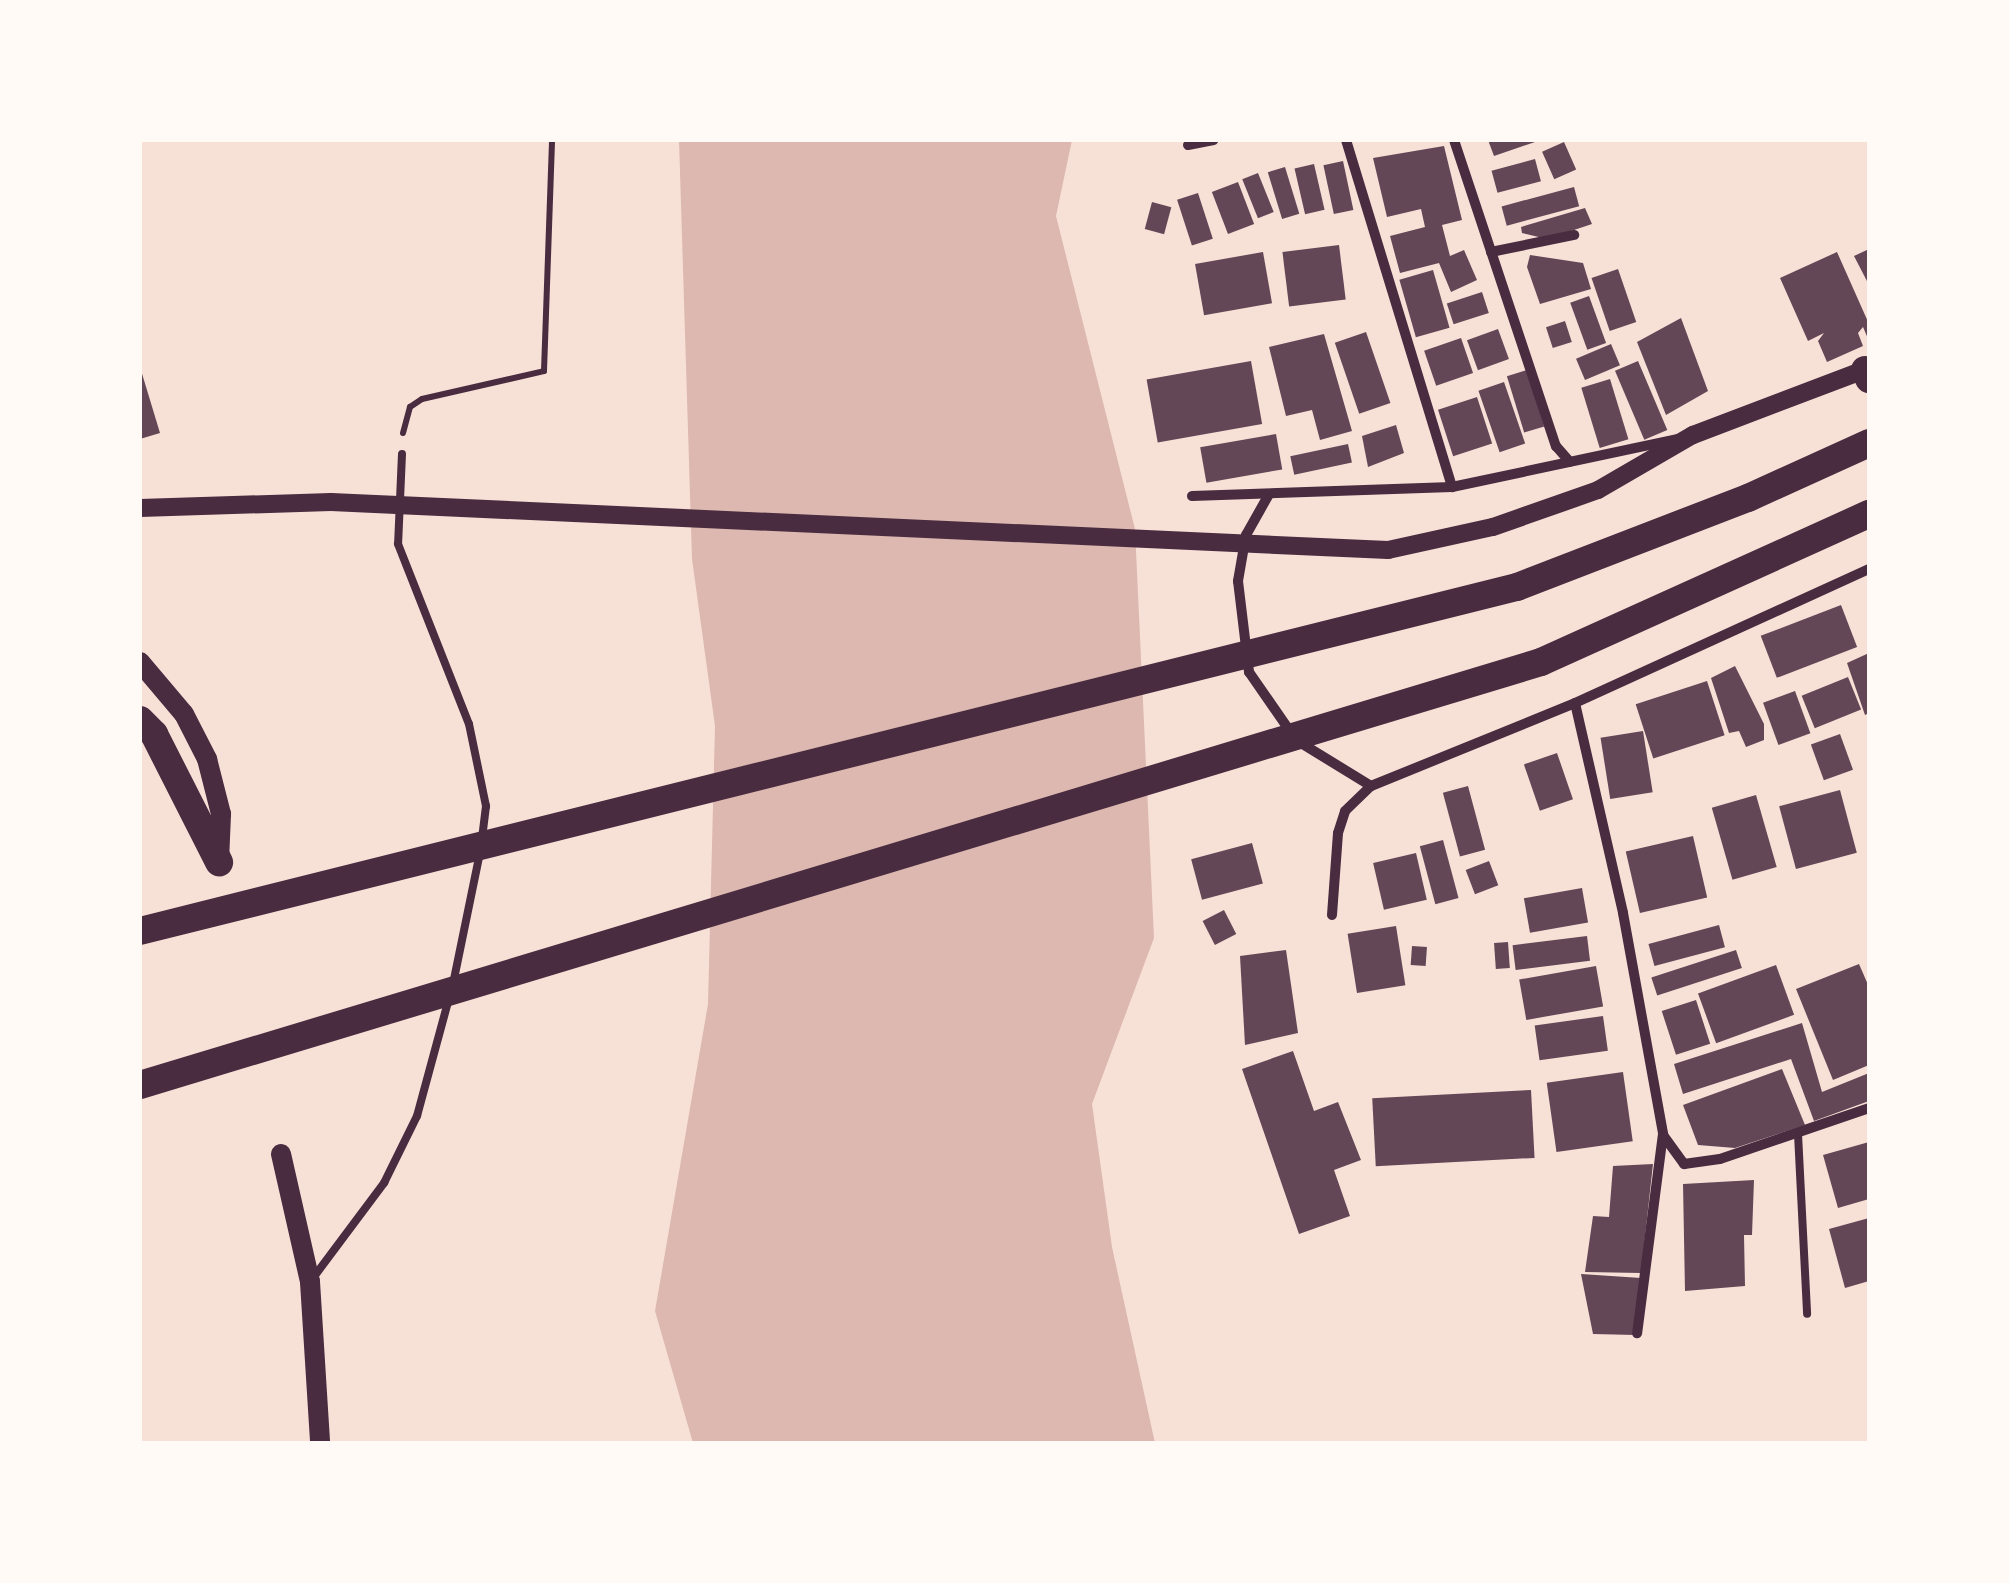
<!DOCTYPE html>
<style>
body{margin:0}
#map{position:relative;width:2009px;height:1583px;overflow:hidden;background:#f7e1d7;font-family:"Crimson Pro",serif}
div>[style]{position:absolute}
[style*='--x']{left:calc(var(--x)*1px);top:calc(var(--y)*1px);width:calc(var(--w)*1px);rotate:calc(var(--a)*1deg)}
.water>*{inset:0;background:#dcb8b0}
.building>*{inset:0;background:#644757;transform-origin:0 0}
.path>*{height:6px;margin:-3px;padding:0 3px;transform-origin:3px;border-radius:3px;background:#4a2c40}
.service>*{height:8px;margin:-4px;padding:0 4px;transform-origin:4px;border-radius:4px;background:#4a2c40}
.minor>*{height:10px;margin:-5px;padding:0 5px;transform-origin:5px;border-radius:5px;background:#4a2c40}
.tertiary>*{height:18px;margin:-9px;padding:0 9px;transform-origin:9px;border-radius:9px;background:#4a2c40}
.secondary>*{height:20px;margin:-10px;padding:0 10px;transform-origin:10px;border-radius:10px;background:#4a2c40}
.trunk>*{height:28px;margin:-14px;padding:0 14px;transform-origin:14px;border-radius:14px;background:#4a2c40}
span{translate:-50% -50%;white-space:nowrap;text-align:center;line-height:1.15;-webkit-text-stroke:10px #fffaf5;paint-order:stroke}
.frame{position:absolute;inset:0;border:142px solid #fffaf5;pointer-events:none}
</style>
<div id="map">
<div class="water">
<div style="clip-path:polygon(679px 140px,1072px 140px,1056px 216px,1135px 529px,1154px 938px,1092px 1104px,1112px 1247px,1155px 1443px,693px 1443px,655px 1311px,708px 1004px,715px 726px,692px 559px)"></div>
</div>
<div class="building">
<div style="clip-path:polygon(1488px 140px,1538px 140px,1538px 141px,1494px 156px)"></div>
<div style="left:1564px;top:142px;width:30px;height:24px;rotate:66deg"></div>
<div style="clip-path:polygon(1444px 146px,1462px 220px,1442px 225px,1450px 256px,1464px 250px,1477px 280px,1451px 292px,1439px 263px,1400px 273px,1390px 236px,1425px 227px,1421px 209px,1387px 217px,1373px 158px)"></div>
<div style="left:1535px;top:159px;width:23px;height:45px;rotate:75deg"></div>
<div style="left:1343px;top:161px;width:50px;height:20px;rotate:78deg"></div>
<div style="left:1314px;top:164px;width:47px;height:20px;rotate:77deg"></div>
<div style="left:1285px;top:167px;width:49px;height:18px;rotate:73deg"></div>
<div style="left:1258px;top:173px;width:42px;height:17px;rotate:68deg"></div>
<div style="left:1238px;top:182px;width:45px;height:28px;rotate:69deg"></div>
<div style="left:1574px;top:187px;width:20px;height:75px;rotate:75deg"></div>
<div style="left:1198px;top:193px;width:48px;height:22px;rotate:72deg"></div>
<div style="left:1152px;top:202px;width:20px;height:28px;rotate:15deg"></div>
<div style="clip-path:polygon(1585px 208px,1592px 224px,1547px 239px,1522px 233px,1521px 227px)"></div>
<div style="left:1339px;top:245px;width:55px;height:57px;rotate:83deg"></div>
<div style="clip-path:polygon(1869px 249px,1869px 285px,1854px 256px)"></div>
<div style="left:1263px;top:252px;width:52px;height:69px;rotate:80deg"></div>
<div style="clip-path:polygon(1837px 252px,1869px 324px,1869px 341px,1863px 327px,1858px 333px,1863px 346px,1827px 362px,1818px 341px,1824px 333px,1808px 341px,1780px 278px)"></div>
<div style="clip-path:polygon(1530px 255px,1583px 263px,1591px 289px,1540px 304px,1527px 267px)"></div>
<div style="left:1618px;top:269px;width:56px;height:28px;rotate:71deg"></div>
<div style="left:1433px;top:270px;width:60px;height:35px;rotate:74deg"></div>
<div style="left:1482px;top:292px;width:22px;height:37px;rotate:72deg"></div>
<div style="left:1589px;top:296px;width:50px;height:20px;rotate:70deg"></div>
<div style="clip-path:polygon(1681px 318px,1708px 391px,1666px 415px,1637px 342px)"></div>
<div style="left:1565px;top:321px;width:22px;height:20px;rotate:72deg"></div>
<div style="left:1498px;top:329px;width:32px;height:33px;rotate:70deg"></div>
<div style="left:1366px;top:332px;width:75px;height:33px;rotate:71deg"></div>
<div style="clip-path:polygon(1324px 334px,1352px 431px,1320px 440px,1312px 410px,1286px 416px,1269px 347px)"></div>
<div style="left:1461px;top:338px;width:37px;height:39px;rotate:71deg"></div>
<div style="left:1611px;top:344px;width:23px;height:38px;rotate:67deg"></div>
<div style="left:1251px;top:361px;width:64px;height:106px;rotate:80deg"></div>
<div style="left:1638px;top:361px;width:75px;height:25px;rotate:67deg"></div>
<div style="clip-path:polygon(140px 367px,160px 433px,140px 439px)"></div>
<div style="left:1527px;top:370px;width:59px;height:21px;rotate:73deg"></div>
<div style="left:1610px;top:379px;width:63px;height:30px;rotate:73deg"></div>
<div style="left:1504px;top:382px;width:65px;height:27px;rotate:71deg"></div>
<div style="left:1477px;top:397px;width:49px;height:41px;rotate:72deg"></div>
<div style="clip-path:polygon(1396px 425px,1404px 453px,1368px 467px,1362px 436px)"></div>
<div style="left:1276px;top:434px;width:36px;height:77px;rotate:80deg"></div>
<div style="left:1348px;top:444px;width:19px;height:59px;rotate:78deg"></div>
<div style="left:1841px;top:605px;width:45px;height:86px;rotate:69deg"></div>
<div style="clip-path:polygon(1869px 653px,1869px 713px,1865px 715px,1847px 663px)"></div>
<div style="clip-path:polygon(1735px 666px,1764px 724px,1764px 740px,1746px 747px,1739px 731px,1729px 733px,1711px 678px)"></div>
<div style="left:1848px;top:677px;width:35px;height:50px;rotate:68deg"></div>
<div style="left:1707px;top:681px;width:57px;height:75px;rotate:72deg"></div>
<div style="left:1795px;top:691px;width:45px;height:34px;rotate:70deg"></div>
<div style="left:1643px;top:731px;width:62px;height:43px;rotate:81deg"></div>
<div style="left:1840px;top:734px;width:38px;height:31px;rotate:70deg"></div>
<div style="left:1557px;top:753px;width:49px;height:35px;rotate:71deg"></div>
<div style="left:1468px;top:786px;width:66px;height:26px;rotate:75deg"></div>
<div style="left:1840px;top:790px;width:65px;height:63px;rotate:75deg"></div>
<div style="left:1756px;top:795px;width:75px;height:46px;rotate:74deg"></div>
<div style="left:1693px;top:836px;width:63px;height:69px;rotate:77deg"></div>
<div style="left:1443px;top:840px;width:60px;height:24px;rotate:75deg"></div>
<div style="left:1252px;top:843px;width:42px;height:63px;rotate:75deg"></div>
<div style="left:1416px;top:853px;width:48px;height:44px;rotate:77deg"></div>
<div style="left:1489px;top:861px;width:26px;height:25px;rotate:69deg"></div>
<div style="left:1582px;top:888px;width:35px;height:59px;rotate:80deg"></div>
<div style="left:1224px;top:910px;width:27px;height:24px;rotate:63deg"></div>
<div style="left:1719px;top:925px;width:23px;height:73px;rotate:75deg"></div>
<div style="left:1396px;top:926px;width:60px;height:49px;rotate:81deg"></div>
<div style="left:1587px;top:936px;width:25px;height:75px;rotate:83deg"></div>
<div style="left:1508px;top:942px;width:26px;height:14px;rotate:86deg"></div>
<div style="left:1412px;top:946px;width:15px;height:19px;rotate:4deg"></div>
<div style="clip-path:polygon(1286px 950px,1298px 1033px,1245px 1045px,1240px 956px)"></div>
<div style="left:1736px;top:950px;width:19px;height:89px;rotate:72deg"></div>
<div style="clip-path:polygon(1859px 964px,1869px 987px,1869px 1065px,1833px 1080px,1796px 989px)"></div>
<div style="left:1776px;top:965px;width:53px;height:83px;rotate:70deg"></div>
<div style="left:1596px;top:966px;width:41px;height:78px;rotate:80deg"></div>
<div style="left:1696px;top:1000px;width:46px;height:36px;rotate:72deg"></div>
<div style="left:1603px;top:1016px;width:35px;height:69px;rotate:82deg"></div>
<div style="clip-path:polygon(1802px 1023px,1822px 1092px,1869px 1073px,1869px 1101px,1814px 1121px,1791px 1059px,1683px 1094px,1674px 1064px)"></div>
<div style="clip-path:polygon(1293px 1051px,1314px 1111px,1338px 1102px,1361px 1160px,1334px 1170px,1350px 1216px,1299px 1234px,1242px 1069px)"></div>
<div style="clip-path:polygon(1782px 1069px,1805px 1125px,1735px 1148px,1698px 1145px,1683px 1105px)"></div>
<div style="left:1623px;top:1072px;width:70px;height:77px;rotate:82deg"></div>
<div style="left:1531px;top:1090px;width:68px;height:159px;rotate:87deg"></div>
<div style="clip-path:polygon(1869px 1142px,1869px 1199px,1838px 1208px,1823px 1155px)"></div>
<div style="clip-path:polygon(1653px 1164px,1641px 1273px,1585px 1272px,1593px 1216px,1609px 1217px,1613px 1166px)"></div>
<div style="clip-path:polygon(1754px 1180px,1752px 1235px,1744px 1235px,1745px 1286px,1685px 1291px,1683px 1184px)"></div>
<div style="clip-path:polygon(1869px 1218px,1869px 1281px,1845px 1288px,1829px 1229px)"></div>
<div style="clip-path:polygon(1581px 1274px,1641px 1278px,1635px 1335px,1593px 1334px)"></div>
</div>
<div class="path">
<div style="--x:403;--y:433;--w:27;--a:-75"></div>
<div style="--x:410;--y:407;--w:14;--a:-34"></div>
<div style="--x:422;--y:399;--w:125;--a:-12.9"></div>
<div style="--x:544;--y:371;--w:231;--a:-88"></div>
</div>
<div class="service">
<div style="--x:402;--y:454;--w:90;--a:92.5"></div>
<div style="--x:398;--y:544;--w:193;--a:68.5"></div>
<div style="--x:469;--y:724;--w:84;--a:78.3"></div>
<div style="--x:486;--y:806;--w:32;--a:97"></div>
<div style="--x:453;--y:984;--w:135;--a:-78.4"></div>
<div style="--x:1798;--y:1134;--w:180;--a:87.1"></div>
<div style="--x:313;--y:1278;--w:119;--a:-53.2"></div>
<div style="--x:384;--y:1183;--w:75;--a:-63.8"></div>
<div style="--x:417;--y:1116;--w:122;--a:-74.8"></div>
</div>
<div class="minor">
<div style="--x:1346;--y:140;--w:363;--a:73"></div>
<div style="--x:1454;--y:140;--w:323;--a:71.6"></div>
<div style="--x:1556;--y:446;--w:21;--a:49"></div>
<div style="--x:1188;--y:145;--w:26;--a:-11"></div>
<div style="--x:1491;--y:252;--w:85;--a:-11.6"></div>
<div style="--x:1192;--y:496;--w:260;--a:-2"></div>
<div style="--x:1452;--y:487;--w:230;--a:-12"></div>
<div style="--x:1268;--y:496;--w:45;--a:119.4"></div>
<div style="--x:1246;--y:535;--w:47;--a:99.9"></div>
<div style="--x:1238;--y:581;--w:92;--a:83.1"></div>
<div style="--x:1249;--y:672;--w:83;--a:55.3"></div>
<div style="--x:1296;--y:740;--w:88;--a:31.5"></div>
<div style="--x:1575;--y:703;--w:215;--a:77.1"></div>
<div style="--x:1623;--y:913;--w:225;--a:79.7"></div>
<div style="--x:1663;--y:1134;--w:201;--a:97.4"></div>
<div style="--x:1332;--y:915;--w:82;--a:-85.8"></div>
<div style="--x:1338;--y:833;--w:23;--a:-72"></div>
<div style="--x:1345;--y:811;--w:36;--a:-44"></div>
<div style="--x:1371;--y:786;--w:220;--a:-22.1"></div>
<div style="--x:1575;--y:703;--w:323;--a:-24.5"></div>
<div style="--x:1663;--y:1135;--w:36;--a:54"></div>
<div style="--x:1684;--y:1164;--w:36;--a:-8"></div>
<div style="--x:1720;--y:1159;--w:157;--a:-18.9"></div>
</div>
<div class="tertiary">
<div style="--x:140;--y:508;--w:191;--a:-1.8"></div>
<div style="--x:331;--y:502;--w:1058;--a:2.6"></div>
<div style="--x:1388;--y:550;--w:107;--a:-12.4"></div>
<div style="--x:1493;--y:527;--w:111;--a:-19.4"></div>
<div style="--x:1598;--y:490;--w:110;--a:-30.1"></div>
<div style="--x:1693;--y:435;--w:188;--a:-20.8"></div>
</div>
<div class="secondary">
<div style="--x:140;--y:662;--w:68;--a:49.8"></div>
<div style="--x:184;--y:714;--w:51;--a:62.9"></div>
<div style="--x:207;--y:759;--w:57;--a:75.7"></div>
<div style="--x:221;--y:814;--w:47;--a:92.4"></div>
<div style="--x:281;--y:1154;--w:131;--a:77.2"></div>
<div style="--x:310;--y:1282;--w:161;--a:86.4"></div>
</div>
<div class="trunk">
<div style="--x:1865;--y:370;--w:10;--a:66"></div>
<div style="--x:140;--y:720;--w:20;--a:45"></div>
<div style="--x:154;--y:734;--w:144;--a:63.1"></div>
<div style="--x:140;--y:931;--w:1419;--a:-14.03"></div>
<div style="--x:1517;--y:587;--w:248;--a:-21.1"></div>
<div style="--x:1748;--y:498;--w:133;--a:-24.4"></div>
<div style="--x:140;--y:1085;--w:1463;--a:-16.8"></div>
<div style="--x:1541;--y:662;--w:360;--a:-24.3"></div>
</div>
<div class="frame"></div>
</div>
